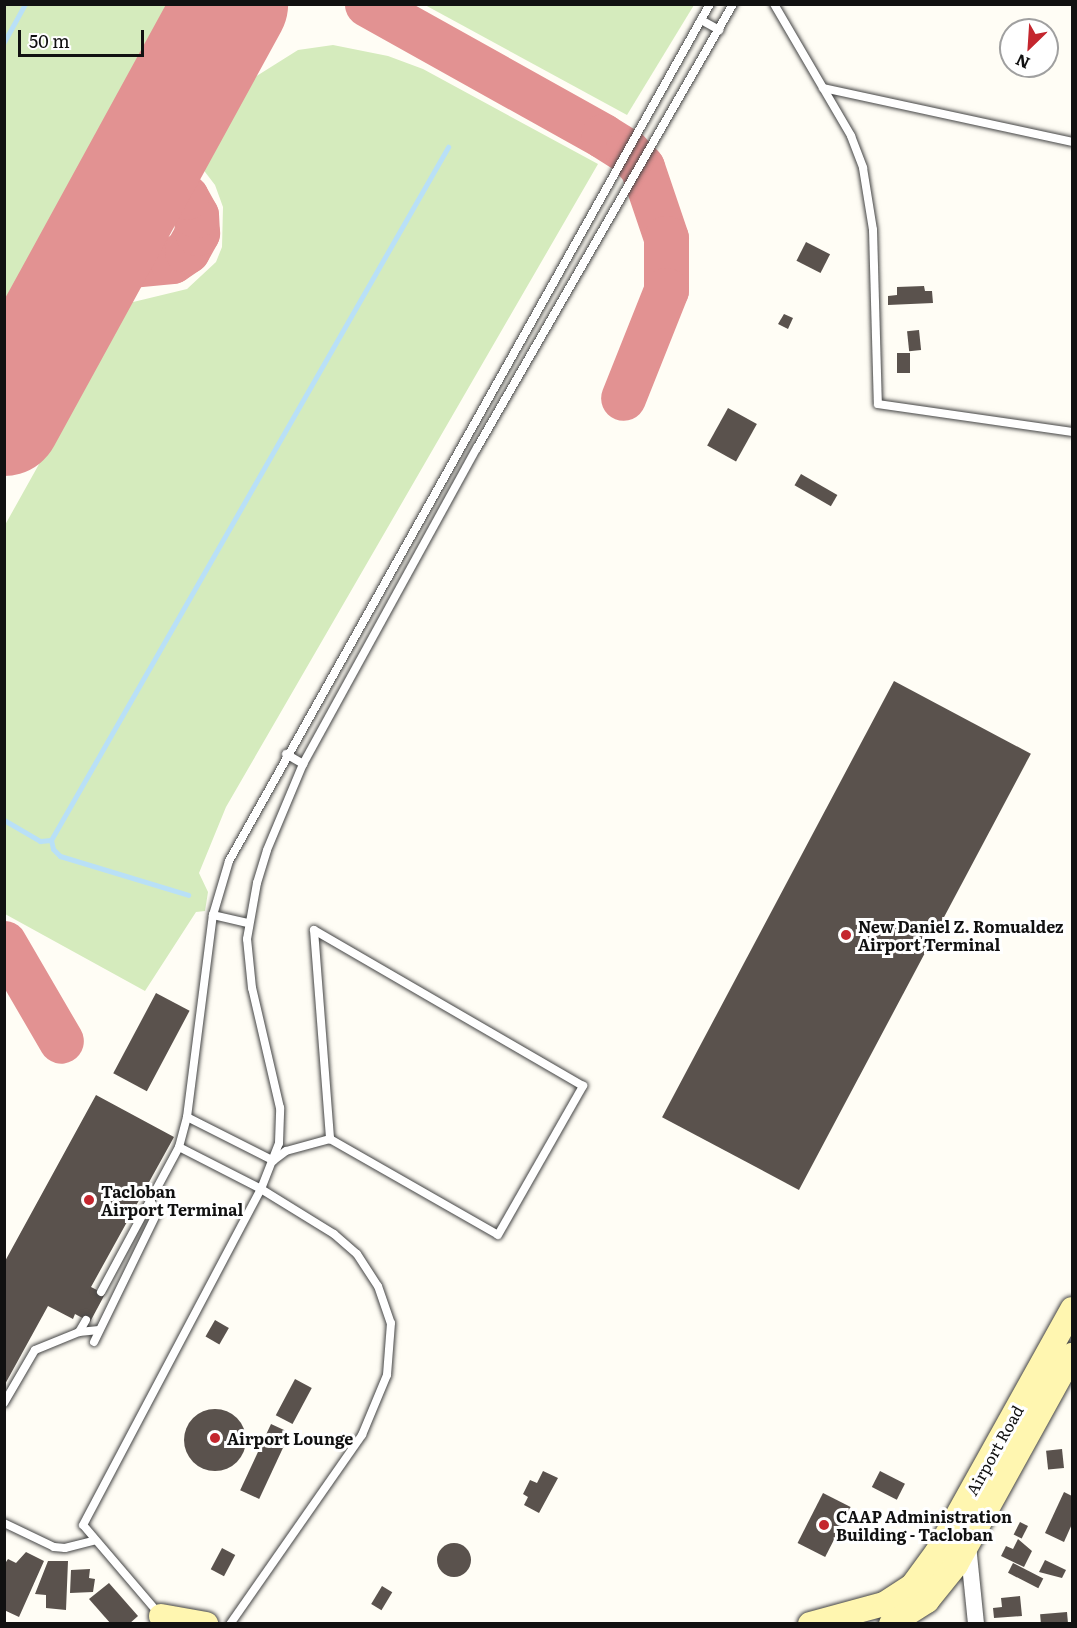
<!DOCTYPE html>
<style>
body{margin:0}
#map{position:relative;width:1077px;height:1628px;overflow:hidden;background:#fffdf5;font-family:Literata,serif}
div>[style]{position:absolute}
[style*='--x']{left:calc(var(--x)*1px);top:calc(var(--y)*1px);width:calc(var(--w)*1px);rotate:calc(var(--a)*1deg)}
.green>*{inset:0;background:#d5ebbd}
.stream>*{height:5px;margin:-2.5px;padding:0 2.5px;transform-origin:2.5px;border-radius:2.5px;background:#b9e0f7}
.taxiway>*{height:45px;margin:-22.5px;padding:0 22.5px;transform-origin:22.5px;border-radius:22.5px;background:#e29292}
.runway>*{height:114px;margin:-57px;padding:0 57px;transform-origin:57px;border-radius:57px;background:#e29292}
.building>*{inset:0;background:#5a524d;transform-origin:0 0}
.round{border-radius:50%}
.roads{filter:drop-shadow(0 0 2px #444) drop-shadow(0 0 2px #444)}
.lane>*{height:8px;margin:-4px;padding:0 4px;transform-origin:4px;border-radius:4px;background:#fff}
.street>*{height:16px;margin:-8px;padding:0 8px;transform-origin:8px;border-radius:8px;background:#fff}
.secondary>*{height:24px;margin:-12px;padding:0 12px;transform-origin:12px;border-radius:12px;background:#fff6b0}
.dots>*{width:16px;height:16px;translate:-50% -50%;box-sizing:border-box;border:3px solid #fff;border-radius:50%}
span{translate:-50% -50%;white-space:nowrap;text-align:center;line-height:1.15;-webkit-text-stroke:6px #fff;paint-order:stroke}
.poi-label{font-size:16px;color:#111;font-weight:700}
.left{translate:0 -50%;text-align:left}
.street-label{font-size:16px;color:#111}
.frame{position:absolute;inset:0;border:6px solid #111;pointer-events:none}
.north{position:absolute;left:999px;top:18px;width:60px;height:60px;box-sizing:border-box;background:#fff;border:2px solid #a0a0a0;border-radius:50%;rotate:205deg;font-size:16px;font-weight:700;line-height:24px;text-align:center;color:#111}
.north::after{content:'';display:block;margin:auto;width:21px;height:27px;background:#c4262e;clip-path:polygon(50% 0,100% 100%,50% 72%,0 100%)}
.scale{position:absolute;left:18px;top:30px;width:126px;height:27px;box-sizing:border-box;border:3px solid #111;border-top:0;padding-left:8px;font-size:18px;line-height:21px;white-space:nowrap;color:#111;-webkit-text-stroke:4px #fff;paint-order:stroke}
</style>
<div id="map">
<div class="green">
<div style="clip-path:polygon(5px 4px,170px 5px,5px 306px,4px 5px)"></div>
<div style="clip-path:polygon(425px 5px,694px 5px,627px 115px)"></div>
<div style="clip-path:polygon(333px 45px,388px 56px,423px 69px,598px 164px,226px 807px,199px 873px,208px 892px,205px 911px,196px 912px,145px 991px,5px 914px,5px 525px,129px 303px,187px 289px,216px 262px,222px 247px,223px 207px,215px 185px,202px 168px,255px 77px,298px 50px)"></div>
</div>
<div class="stream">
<div style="--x:4;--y:42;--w:43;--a:-61.1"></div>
<div style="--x:4;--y:820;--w:42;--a:30.3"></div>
<div style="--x:40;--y:841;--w:11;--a:-5"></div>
<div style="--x:51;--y:840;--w:799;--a:-60.19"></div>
<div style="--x:51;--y:840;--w:9;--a:77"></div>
<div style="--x:53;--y:849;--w:10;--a:45"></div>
<div style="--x:60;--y:856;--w:134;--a:16.9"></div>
</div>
<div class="taxiway">
<div style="--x:367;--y:4;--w:270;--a:29.2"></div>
<div style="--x:603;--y:136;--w:28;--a:32"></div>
<div style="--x:627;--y:151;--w:22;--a:47"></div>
<div style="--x:642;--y:167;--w:75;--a:71.3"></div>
<div style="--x:666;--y:238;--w:52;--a:90"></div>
<div style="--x:666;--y:290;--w:116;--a:111.7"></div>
<div style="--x:81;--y:281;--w:31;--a:-27"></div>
<div style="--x:109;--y:267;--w:63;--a:-5.4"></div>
<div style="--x:172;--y:261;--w:18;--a:-34"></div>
<div style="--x:187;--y:251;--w:21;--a:-61"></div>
<div style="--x:197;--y:233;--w:18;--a:-93"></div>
<div style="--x:196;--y:215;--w:21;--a:-119"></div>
<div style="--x:186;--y:197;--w:32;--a:-162"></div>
<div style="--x:156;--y:187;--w:23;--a:157"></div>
<div style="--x:135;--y:196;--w:32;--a:131"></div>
<div style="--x:4;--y:943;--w:113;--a:59.8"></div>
</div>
<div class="runway">
<div style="--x:4;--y:419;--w:473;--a:-61.3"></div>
</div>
<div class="building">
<div style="left:806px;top:242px;width:27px;height:21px;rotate:27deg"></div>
<div style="clip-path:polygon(924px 286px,925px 291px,932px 291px,933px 303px,888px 305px,888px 296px,897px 295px,897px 287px)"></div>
<div style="clip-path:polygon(784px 314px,793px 318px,788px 329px,778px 324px)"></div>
<div style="left:919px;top:330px;width:20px;height:12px;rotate:84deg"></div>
<div style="left:897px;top:353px;width:13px;height:20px"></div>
<div style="left:728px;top:408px;width:33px;height:43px;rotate:29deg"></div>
<div style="left:801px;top:474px;width:42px;height:13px;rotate:30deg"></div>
<div style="left:894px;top:681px;width:155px;height:494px;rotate:28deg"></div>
<div style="left:156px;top:993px;width:38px;height:91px;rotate:28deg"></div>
<div style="clip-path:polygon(96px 1095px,174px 1137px,91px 1287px,105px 1294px,90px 1322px,75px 1314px,73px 1319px,48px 1306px,4px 1386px,4px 1263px)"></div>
<div style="left:215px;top:1320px;width:16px;height:19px;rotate:30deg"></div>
<div style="left:295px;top:1379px;width:19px;height:41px;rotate:28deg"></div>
<div class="round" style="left:184px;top:1409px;width:62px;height:62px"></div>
<div style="left:271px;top:1424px;width:21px;height:73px;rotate:25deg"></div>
<div style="left:1062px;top:1449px;width:19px;height:16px;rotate:84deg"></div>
<div style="clip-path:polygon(543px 1471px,558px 1478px,539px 1513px,524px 1505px,528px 1497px,523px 1494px,530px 1480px,537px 1483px)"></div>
<div style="left:880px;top:1471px;width:28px;height:18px;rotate:27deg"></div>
<div style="clip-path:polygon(1064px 1492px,1072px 1496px,1072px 1524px,1064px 1542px,1045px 1533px)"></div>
<div style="left:823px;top:1493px;width:31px;height:56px;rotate:27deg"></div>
<div style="left:1020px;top:1522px;width:9px;height:14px;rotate:27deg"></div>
<div style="clip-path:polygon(1018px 1539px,1032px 1551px,1024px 1567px,1001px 1556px,1006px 1546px,1013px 1549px)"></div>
<div class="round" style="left:437px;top:1543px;width:34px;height:34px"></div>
<div style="left:222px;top:1548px;width:15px;height:24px;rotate:28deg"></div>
<div style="clip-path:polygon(26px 1552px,44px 1561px,19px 1617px,4px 1610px,4px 1565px,8px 1559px,16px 1563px)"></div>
<div style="clip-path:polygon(1045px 1560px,1066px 1570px,1062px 1578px,1039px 1572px)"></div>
<div style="clip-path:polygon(48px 1561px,68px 1561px,66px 1610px,46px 1608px,46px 1595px,35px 1594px)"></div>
<div style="left:1013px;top:1563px;width:34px;height:11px;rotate:27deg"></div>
<div style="clip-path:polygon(90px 1569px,89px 1578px,95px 1579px,93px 1592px,70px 1593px,71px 1570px)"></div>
<div style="clip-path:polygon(109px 1583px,138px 1616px,129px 1624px,111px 1624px,89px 1599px)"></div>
<div style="left:382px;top:1586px;width:12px;height:21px;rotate:31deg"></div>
<div style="clip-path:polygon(1020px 1596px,1022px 1616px,994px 1618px,993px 1608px,1002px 1607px,1001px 1598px)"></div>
<div style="left:1067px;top:1612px;width:12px;height:27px;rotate:85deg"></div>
</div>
<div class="roads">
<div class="lane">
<div style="--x:774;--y:4;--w:153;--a:59.7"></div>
<div style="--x:851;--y:136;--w:34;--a:69"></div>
<div style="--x:863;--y:168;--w:63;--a:80.8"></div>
<div style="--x:873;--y:230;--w:174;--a:88.4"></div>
<div style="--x:878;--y:404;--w:196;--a:8.2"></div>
<div style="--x:701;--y:20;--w:21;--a:29"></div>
<div style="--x:823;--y:88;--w:255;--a:12.2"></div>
<div style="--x:286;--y:754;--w:20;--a:30"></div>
<div style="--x:213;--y:915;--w:36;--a:13"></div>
<div style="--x:187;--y:1117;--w:97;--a:26.8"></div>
<div style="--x:179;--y:1147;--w:92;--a:27.1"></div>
<div style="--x:261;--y:1189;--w:86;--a:31.7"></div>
<div style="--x:334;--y:1234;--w:30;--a:41"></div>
<div style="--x:357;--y:1254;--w:38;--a:57"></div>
<div style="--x:378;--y:1286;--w:39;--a:71"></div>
<div style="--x:391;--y:1323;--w:52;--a:94.4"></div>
<div style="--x:387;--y:1375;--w:65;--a:112.6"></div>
<div style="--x:362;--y:1435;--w:231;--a:124.9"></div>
<div style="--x:274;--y:1160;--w:15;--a:-37"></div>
<div style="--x:286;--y:1151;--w:46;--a:-15.3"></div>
<div style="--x:330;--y:1139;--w:193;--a:29.7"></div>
<div style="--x:498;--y:1235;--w:172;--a:-60.3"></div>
<div style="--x:583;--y:1086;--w:311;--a:-149.9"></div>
<div style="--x:314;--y:930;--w:210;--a:85.6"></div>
<div style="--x:101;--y:1292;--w:165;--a:-61.7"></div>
<div style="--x:179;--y:1147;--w:31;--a:-75"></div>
<div style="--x:187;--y:1117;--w:204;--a:-82.7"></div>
<div style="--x:213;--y:915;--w:56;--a:-73.5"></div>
<div style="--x:229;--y:861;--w:983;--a:-60.7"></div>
<div style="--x:79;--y:1332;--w:14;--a:-60"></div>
<div style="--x:94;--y:1342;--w:144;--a:-64"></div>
<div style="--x:157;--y:1213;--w:15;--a:-118"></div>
<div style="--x:4;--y:1403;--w:61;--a:-59.7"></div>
<div style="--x:35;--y:1350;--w:48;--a:-22.2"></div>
<div style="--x:79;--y:1332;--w:20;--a:-6"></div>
<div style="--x:4;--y:1523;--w:55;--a:25.6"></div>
<div style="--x:54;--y:1547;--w:11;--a:5"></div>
<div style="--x:65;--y:1548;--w:30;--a:-14"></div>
<div style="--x:160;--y:1615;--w:118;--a:-130.5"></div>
<div style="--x:83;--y:1525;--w:380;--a:-62.1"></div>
<div style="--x:261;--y:1189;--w:49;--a:-68.6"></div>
<div style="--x:279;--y:1143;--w:35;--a:-88"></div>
<div style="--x:280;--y:1108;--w:123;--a:-103.1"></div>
<div style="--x:252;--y:988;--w:49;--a:-95.8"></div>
<div style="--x:247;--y:939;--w:57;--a:-79.9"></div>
<div style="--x:257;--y:883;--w:34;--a:-73"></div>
<div style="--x:267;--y:850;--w:93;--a:-67.3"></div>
<div style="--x:303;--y:764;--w:361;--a:-61.2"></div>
<div style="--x:477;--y:448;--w:513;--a:-60.03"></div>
</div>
<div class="street">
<div style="--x:968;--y:1545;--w:79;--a:84.2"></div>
</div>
<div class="secondary">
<div style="--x:161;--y:1616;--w:46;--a:10.1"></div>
<div style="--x:810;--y:1624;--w:77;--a:-15.1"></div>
<div style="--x:884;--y:1604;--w:33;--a:-33"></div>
<div style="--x:912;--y:1586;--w:42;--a:-53.7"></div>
<div style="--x:937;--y:1552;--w:278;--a:-60.9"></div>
<div style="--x:891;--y:1624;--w:43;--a:-32.6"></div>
<div style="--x:927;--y:1601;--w:46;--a:-51.1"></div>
<div style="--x:956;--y:1565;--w:240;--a:-61.1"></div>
</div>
</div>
<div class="dots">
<div style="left:846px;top:935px;background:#c4262e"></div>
<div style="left:89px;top:1200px;background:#c4262e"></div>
<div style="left:215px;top:1438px;background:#c4262e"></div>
<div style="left:824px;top:1525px;background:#c4262e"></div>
</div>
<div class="poi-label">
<span class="left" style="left:858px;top:935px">New Daniel Z. Romualdez<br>Airport Terminal</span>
<span class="left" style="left:101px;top:1200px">Tacloban<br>Airport Terminal</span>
<span class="left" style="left:227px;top:1438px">Airport Lounge</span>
<span class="left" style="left:836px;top:1525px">CAAP Administration<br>Building - Tacloban</span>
</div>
<div class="street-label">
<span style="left:994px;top:1450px;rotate:-61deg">Airport Road</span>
</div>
<div class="frame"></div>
<div class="north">N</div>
<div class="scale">50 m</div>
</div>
